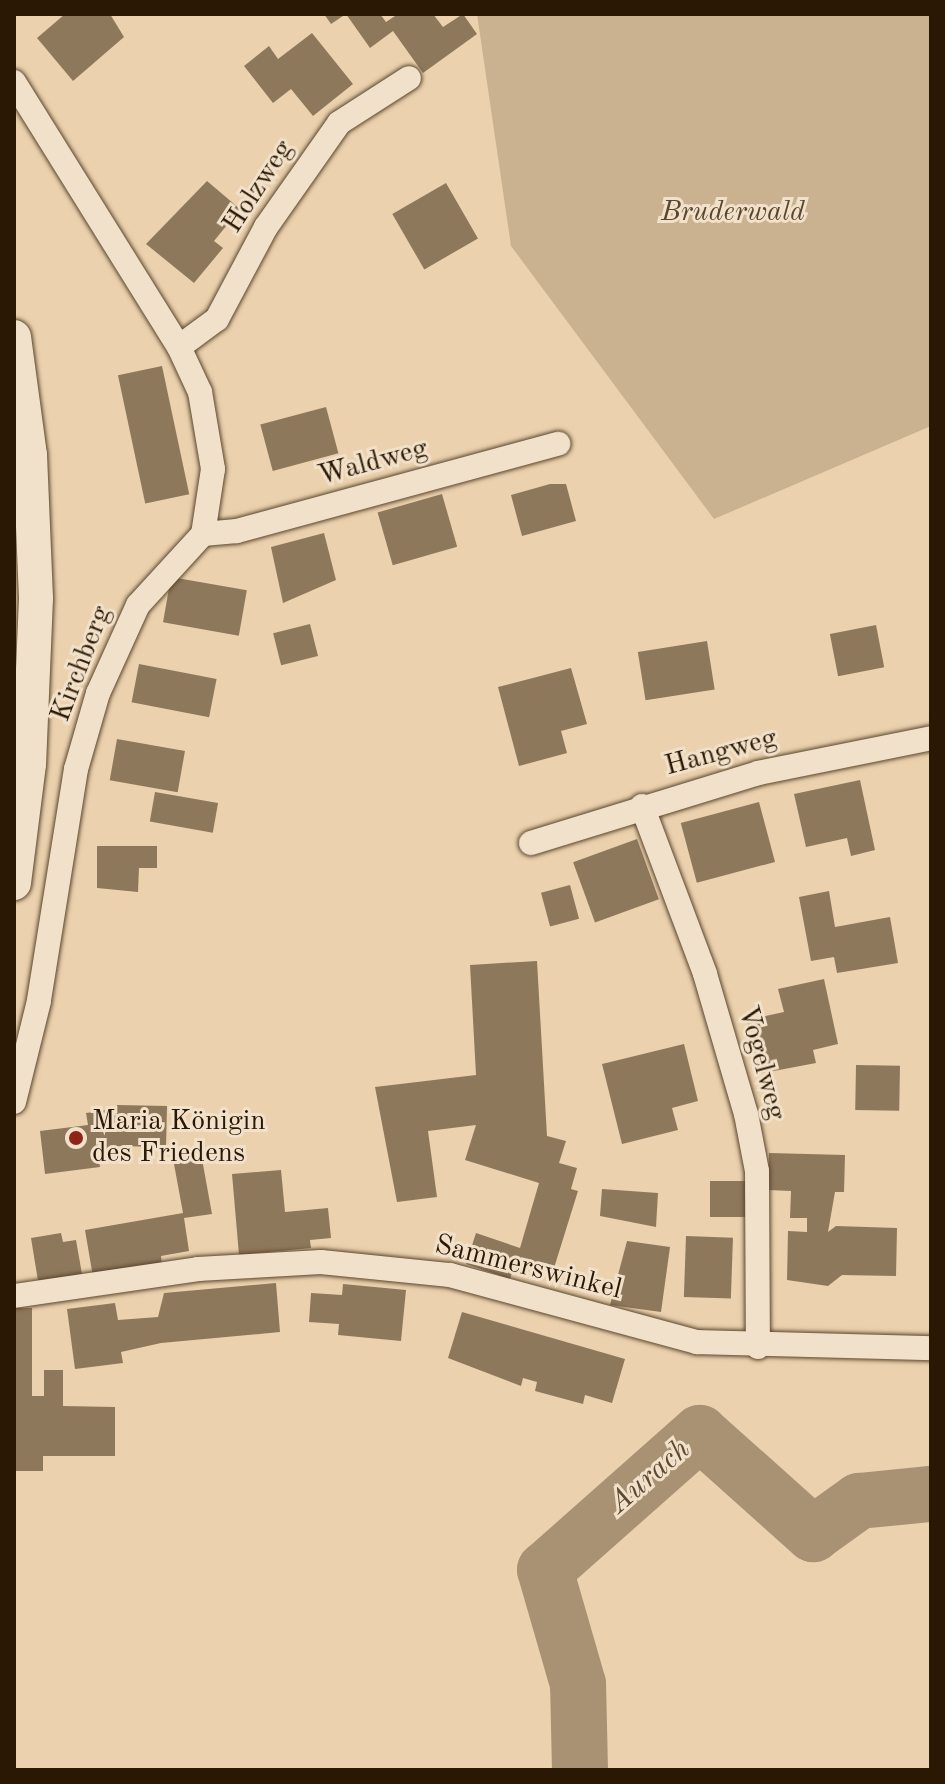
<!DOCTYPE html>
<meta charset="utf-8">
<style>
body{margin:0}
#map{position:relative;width:945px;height:1784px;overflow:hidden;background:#ebd1ad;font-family:"Old Standard TT",serif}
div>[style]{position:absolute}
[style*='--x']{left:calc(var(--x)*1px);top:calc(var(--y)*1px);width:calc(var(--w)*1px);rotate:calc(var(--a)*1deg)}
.green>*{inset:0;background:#cab290}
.river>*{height:56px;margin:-28px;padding:0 28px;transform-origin:28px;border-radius:28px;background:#a99274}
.building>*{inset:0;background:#8e785c;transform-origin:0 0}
.roads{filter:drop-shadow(0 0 2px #5a462e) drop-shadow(0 0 2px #5a462e)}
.minor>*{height:24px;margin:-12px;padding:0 12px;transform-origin:12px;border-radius:12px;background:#f2e1ca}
.secondary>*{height:34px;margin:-17px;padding:0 17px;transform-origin:17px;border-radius:17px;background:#f2e1ca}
.dots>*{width:22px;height:22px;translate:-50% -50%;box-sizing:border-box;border:4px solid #f2e1ca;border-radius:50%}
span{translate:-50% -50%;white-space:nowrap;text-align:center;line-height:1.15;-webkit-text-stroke:6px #f2e1ca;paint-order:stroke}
.street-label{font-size:28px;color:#2a1804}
.park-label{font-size:28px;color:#5a462e;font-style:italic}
.poi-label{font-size:28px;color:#2a1804}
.left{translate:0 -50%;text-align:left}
.water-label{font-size:30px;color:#5d4931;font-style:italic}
.frame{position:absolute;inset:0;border:16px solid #2a1804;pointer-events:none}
</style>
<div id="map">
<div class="green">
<div style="clip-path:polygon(477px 14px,931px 14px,931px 426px,714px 519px,511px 246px)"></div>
</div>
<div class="river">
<div style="--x:580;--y:1770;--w:86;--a:-91.3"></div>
<div style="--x:578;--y:1684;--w:119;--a:-106.1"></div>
<div style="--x:545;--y:1570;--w:207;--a:-41.5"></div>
<div style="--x:700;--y:1433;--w:152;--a:41.8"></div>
<div style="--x:813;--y:1534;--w:57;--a:-35.7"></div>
<div style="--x:859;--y:1501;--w:72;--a:-5.6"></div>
</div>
<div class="building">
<div style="clip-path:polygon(65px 14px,110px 14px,124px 37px,73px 81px,37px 38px)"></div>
<div style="clip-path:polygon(324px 14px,346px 14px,331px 24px)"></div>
<div style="clip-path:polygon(346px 14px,380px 14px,386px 22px,398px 14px,433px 14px,443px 27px,463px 14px,477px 34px,423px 73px,393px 31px,370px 48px)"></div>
<div style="clip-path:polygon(312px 33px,353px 84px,313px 116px,291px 89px,273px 103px,244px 66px,269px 46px,278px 59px)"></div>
<div style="clip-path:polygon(207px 181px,240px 209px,214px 241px,223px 248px,194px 283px,146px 244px)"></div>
<div style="left:446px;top:183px;width:64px;height:62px;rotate:60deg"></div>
<div style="left:162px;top:366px;width:131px;height:45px;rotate:78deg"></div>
<div style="left:326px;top:407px;width:48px;height:68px;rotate:75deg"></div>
<div style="clip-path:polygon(550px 484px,566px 484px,576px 521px,522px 536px,511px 495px)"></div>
<div style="left:442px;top:494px;width:55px;height:67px;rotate:74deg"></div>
<div style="clip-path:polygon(324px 533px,336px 580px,283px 603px,271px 547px)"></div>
<div style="left:171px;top:577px;width:77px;height:46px;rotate:10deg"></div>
<div style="left:310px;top:624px;width:33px;height:38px;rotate:76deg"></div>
<div style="left:876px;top:625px;width:43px;height:47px;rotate:79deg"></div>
<div style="left:707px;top:641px;width:49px;height:70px;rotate:81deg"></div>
<div style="left:139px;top:664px;width:79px;height:39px;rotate:11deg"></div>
<div style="clip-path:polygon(571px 668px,587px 724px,561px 731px,567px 753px,519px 766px,498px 687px)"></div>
<div style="left:117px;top:739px;width:69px;height:42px;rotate:10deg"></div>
<div style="clip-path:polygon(860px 780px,875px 850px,851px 856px,847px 838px,806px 847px,794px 794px)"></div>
<div style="left:155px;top:792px;width:64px;height:30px;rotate:10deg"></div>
<div style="left:759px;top:802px;width:62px;height:81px;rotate:75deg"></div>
<div style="left:637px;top:839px;width:64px;height:68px;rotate:70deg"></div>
<div style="clip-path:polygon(97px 846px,157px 846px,157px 868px,139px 868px,138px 892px,97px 888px)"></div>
<div style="left:570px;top:885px;width:35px;height:30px;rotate:75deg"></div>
<div style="clip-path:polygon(829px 891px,835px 927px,890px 917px,898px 963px,837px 973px,834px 957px,811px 961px,799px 897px)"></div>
<div style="clip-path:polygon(537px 961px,547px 1136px,566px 1141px,559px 1163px,577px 1168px,571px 1189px,578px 1191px,554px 1268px,517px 1257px,510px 1279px,466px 1264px,476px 1233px,520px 1248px,539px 1183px,465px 1160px,476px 1125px,428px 1131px,437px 1197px,397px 1202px,375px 1087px,476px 1075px,470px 965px)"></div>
<div style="clip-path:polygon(824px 979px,838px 1044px,813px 1050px,816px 1063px,758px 1074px,747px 1020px,784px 1012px,778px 989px)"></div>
<div style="clip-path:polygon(684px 1044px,698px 1101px,672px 1108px,678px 1130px,622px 1144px,602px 1064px)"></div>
<div style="left:856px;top:1065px;width:44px;height:45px;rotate:1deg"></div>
<div style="clip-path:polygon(117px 1105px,167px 1106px,166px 1147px,112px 1146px,113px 1160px,99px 1161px,100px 1167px,45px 1174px,40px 1131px,88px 1125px,86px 1113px,107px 1110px,117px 1117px)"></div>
<div style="clip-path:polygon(769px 1153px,845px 1155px,844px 1192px,835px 1192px,828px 1232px,836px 1226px,897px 1228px,896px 1276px,842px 1275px,828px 1286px,787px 1280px,788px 1231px,807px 1232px,807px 1218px,790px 1218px,791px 1191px,768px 1190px)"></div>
<div style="clip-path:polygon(202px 1159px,212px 1214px,184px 1218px,189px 1251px,161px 1256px,162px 1265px,93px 1277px,85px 1230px,183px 1213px,174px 1164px)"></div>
<div style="clip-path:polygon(281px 1170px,285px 1212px,328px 1208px,331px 1238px,310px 1240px,311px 1248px,239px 1255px,232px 1174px)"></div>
<div style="left:710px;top:1181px;width:39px;height:36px"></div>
<div style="clip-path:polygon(602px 1189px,658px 1193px,656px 1227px,600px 1216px)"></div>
<div style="clip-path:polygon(61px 1233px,63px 1242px,76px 1240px,82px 1274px,38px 1281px,31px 1238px)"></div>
<div style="left:686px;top:1236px;width:47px;height:61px;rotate:2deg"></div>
<div style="clip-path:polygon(627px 1241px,670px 1247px,661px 1312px,610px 1305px)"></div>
<div style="clip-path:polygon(276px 1283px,280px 1332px,161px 1343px,121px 1352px,123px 1363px,75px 1369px,67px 1309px,115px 1303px,118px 1320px,158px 1317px,164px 1293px)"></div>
<div style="clip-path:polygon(343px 1284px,406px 1290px,401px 1341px,338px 1335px,339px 1324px,309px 1322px,311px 1293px,342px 1295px)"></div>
<div style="clip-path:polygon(14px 1308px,32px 1308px,32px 1396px,44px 1396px,44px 1370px,63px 1370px,63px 1406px,115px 1407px,115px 1456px,43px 1456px,43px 1471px,14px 1471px)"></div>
<div style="clip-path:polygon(462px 1312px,625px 1359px,612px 1403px,585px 1395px,583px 1404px,535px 1391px,537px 1382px,523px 1378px,521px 1386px,448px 1358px)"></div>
</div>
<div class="roads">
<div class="minor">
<div style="--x:14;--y:82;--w:312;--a:58.1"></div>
<div style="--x:179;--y:347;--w:50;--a:65"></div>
<div style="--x:200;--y:392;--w:78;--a:80.4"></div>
<div style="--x:213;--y:469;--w:66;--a:98.7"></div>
<div style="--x:203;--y:534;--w:96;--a:132.5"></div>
<div style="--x:138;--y:605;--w:97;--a:114.4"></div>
<div style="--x:98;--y:693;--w:79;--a:106.1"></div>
<div style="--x:76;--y:769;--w:235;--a:99.1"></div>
<div style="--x:39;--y:1001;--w:104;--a:103.9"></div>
<div style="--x:179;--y:347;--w:47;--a:-36.4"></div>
<div style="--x:217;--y:319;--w:104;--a:-62"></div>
<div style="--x:266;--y:227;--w:127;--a:-54.9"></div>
<div style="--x:339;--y:123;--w:83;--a:-32.7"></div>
<div style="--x:203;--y:534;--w:34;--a:-5"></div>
<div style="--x:237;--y:531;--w:333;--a:-15.2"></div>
<div style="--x:642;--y:806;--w:179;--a:69.4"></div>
<div style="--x:705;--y:974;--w:146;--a:73.7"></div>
<div style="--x:746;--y:1114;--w:58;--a:79.1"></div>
<div style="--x:757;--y:1171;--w:176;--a:89.7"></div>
<div style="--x:531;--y:843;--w:238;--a:-17.1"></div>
<div style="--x:758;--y:773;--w:177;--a:-11.4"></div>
<div style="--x:14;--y:1296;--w:186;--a:-8.3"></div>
<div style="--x:198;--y:1269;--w:123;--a:-3.3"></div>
<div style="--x:321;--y:1262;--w:130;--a:5.8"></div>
<div style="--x:450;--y:1275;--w:256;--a:15.2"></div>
<div style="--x:697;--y:1342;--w:234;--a:1.5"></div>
</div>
<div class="secondary">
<div style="--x:14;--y:337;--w:119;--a:82.3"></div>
<div style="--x:30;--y:455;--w:143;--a:87.6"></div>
<div style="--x:36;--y:598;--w:166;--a:92.4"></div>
<div style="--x:29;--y:764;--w:120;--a:97.2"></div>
</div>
</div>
<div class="dots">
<div style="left:76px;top:1138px;background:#8f2418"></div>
</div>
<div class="street-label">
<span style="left:259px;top:187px;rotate:-57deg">Holzweg</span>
<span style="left:373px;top:463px;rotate:-15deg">Waldweg</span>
<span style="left:82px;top:664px;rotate:-69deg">Kirchberg</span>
<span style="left:721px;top:753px;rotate:-15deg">Hangweg</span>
<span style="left:761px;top:1063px;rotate:75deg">Vogelweg</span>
<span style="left:528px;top:1268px;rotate:14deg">Sammerswinkel</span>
</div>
<div class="park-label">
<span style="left:733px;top:213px">Bruderwald</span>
</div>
<div class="poi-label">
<span class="left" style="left:92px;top:1138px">Maria Königin<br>des Friedens</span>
</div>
<div class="water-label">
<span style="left:650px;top:1477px;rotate:-41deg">Aurach</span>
</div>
<div class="frame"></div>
</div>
